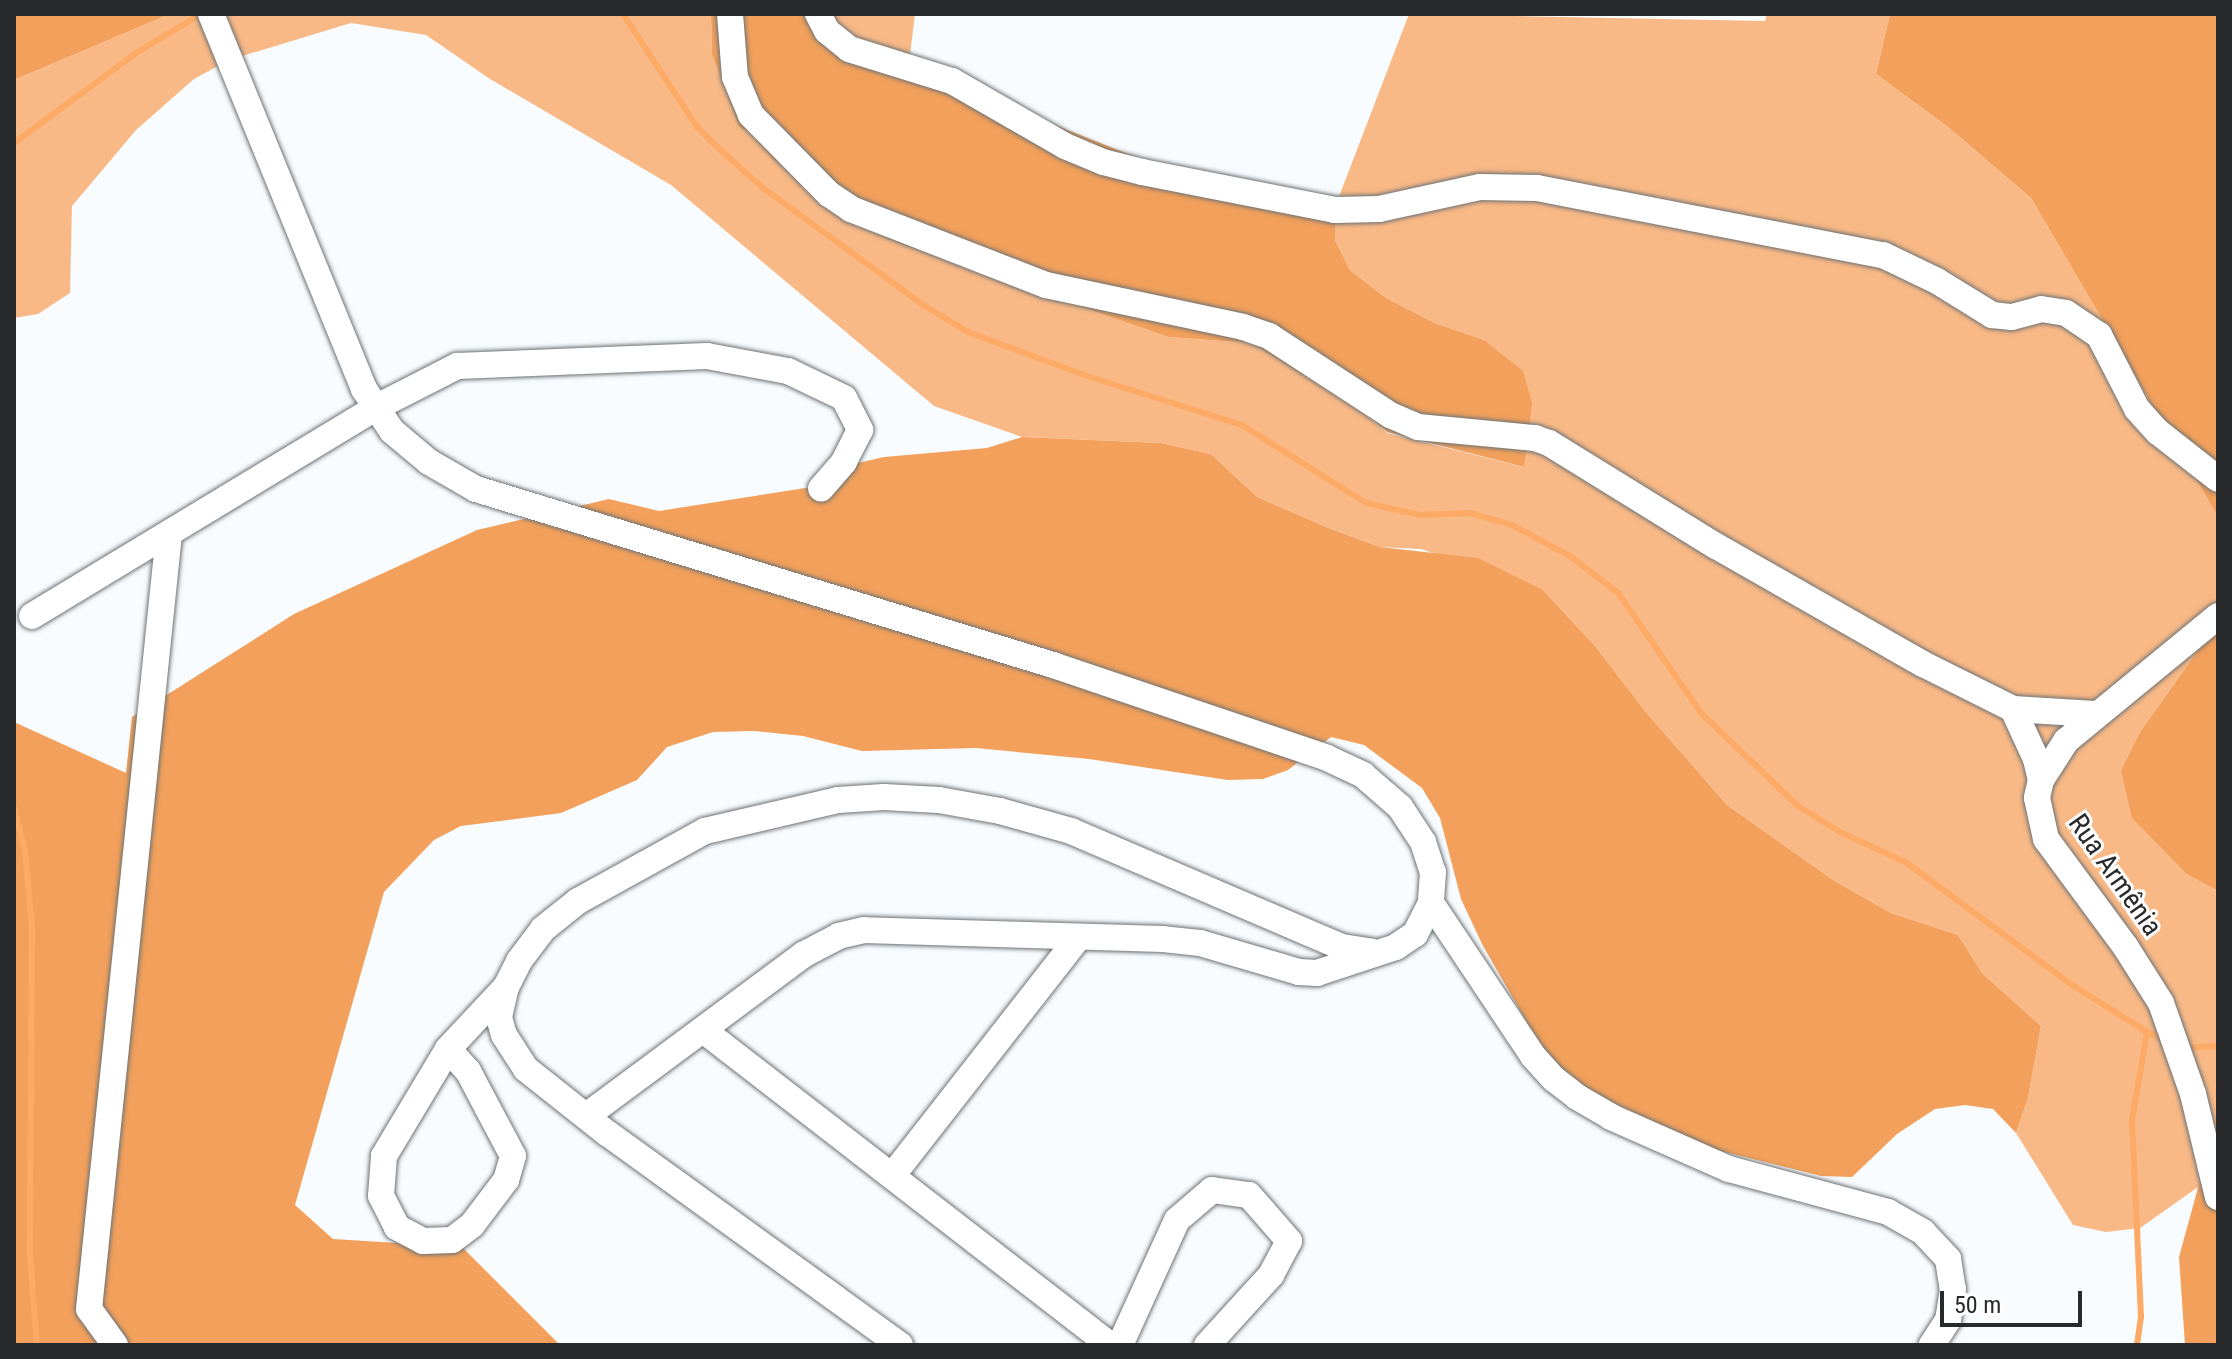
<!DOCTYPE html>
<meta charset="utf-8">
<style>
body{margin:0}
#map{position:relative;width:2232px;height:1359px;overflow:hidden;background:#f9fcff;font-family:"Roboto Condensed",sans-serif}
div>[style]{position:absolute}
[style*='--x']{left:calc(var(--x)*1px);top:calc(var(--y)*1px);width:calc(var(--w)*1px);rotate:calc(var(--a)*1deg)}
.green>*{inset:0;background:#f9b986}
.forest>*{inset:0;background:#f2a05b}
.stream>*{height:6px;margin:-3px;padding:0 3px;transform-origin:3px;border-radius:3px;background:#fcaa65}
.roads{filter:drop-shadow(0 0 2px #6d7376) drop-shadow(0 0 2px #6d7376)}
.minor>*{height:26px;margin:-13px;padding:0 13px;transform-origin:13px;border-radius:13px;background:#fff}
span{translate:-50% -50%;white-space:nowrap;text-align:center;line-height:1.15;-webkit-text-stroke:6px #fff;paint-order:stroke}
.street-label{font-size:28px;color:#27292a}
.frame{position:absolute;inset:0;border:16px solid #27292a;pointer-events:none}
.scale{position:absolute;left:1940px;top:1291px;width:142px;height:36px;box-sizing:border-box;border:4px solid #27292a;border-top:0;padding-left:10px;font-size:24px;line-height:28px;white-space:nowrap;color:#27292a;-webkit-text-stroke:6px #fff;paint-order:stroke}
</style>
<div id="map">
<div class="green">
<div style="clip-path:polygon(170px 14px,711px 14px,712px 55px,739px 127px,751px 134px,773px 160px,805px 179px,817px 196px,889px 240px,1168px 337px,1250px 343px,1360px 409px,1387px 433px,1523px 467px,1527px 432px,1484px 340px,1435px 323px,1386px 298px,1350px 270px,1335px 240px,1335px 207px,1409px 14px,1765px 21px,1767px 14px,1890px 14px,1876px 74px,1948px 127px,2031px 198px,2218px 517px,2218px 622px,2140px 732px,2121px 770px,2188px 875px,2218px 891px,2218px 1173px,2140px 1228px,2106px 1232px,2073px 1225px,2016px 1133px,2028px 1098px,2041px 1026px,1982px 973px,1958px 935px,1891px 913px,1833px 880px,1727px 805px,1645px 711px,1595px 646px,1543px 590px,1421px 549px,1380px 547px,1331px 529px,1257px 497px,1211px 454px,1161px 443px,1022px 437px,934px 406px,671px 185px,490px 79px,426px 35px,351px 23px,229px 60px,194px 79px,136px 130px,72px 206px,70px 293px,38px 314px,14px 318px,14px 80px)"></div>
<div style="clip-path:polygon(805px 14px,915px 14px,910px 55px,892px 57px)"></div>
</div>
<div class="forest">
<div style="clip-path:polygon(14px 14px,170px 14px,14px 80px)"></div>
<div style="clip-path:polygon(711px 14px,805px 14px,825px 34px,1156px 165px,1335px 207px,1335px 240px,1350px 270px,1386px 298px,1435px 323px,1484px 340px,1523px 371px,1532px 403px,1524px 467px,1387px 432px,1360px 409px,1250px 343px,1168px 337px,889px 240px,817px 196px,805px 179px,773px 160px,751px 134px,739px 127px,712px 55px)"></div>
<div style="clip-path:polygon(1890px 14px,2218px 14px,2218px 517px,2031px 198px,1948px 127px,1876px 74px)"></div>
<div style="clip-path:polygon(1022px 437px,1161px 443px,1211px 454px,1257px 497px,1331px 529px,1380px 547px,1478px 558px,1543px 590px,1595px 646px,1645px 711px,1727px 805px,1833px 880px,1891px 913px,1958px 935px,1982px 973px,2041px 1026px,2028px 1098px,2016px 1133px,1993px 1109px,1965px 1105px,1935px 1109px,1897px 1134px,1852px 1177px,1821px 1176px,1700px 1146px,1587px 1095px,1541px 1047px,1482px 944px,1461px 899px,1440px 818px,1422px 788px,1364px 745px,1331px 737px,1288px 770px,1263px 779px,1228px 780px,1089px 759px,976px 748px,862px 751px,803px 736px,754px 731px,713px 732px,667px 747px,637px 780px,561px 813px,461px 826px,434px 840px,384px 892px,295px 1205px,333px 1239px,462px 1247px,560px 1345px,14px 1345px,14px 722px,126px 773px,132px 717px,294px 614px,477px 530px,609px 499px,659px 511px,818px 486px,845px 466px,884px 457px,987px 448px)"></div>
<div style="clip-path:polygon(2218px 622px,2218px 891px,2188px 875px,2132px 818px,2121px 770px,2140px 732px)"></div>
<div style="clip-path:polygon(2218px 1173px,2218px 1345px,2185px 1345px,2179px 1257px,2199px 1184px)"></div>
</div>
<div class="stream">
<div style="--x:623;--y:14;--w:135;--a:56.8"></div>
<div style="--x:697;--y:127;--w:25;--a:45"></div>
<div style="--x:715;--y:145;--w:64;--a:41.9"></div>
<div style="--x:763;--y:188;--w:200;--a:36.1"></div>
<div style="--x:925;--y:306;--w:50;--a:31.2"></div>
<div style="--x:968;--y:332;--w:124;--a:20.3"></div>
<div style="--x:1084;--y:375;--w:166;--a:17.6"></div>
<div style="--x:1242;--y:425;--w:146;--a:32.2"></div>
<div style="--x:1366;--y:503;--w:55;--a:12.5"></div>
<div style="--x:1420;--y:515;--w:50;--a:-2.3"></div>
<div style="--x:1470;--y:513;--w:44;--a:15.9"></div>
<div style="--x:1512;--y:525;--w:66;--a:28.1"></div>
<div style="--x:1570;--y:556;--w:61;--a:37.6"></div>
<div style="--x:1618;--y:593;--w:146;--a:55.3"></div>
<div style="--x:1701;--y:713;--w:134;--a:43.8"></div>
<div style="--x:1798;--y:806;--w:49;--a:31.8"></div>
<div style="--x:1840;--y:832;--w:74;--a:24.8"></div>
<div style="--x:1907;--y:863;--w:202;--a:36.5"></div>
<div style="--x:2069;--y:983;--w:92;--a:32.1"></div>
<div style="--x:2147;--y:1032;--w:19;--a:25"></div>
<div style="--x:14;--y:143;--w:152;--a:-36.4"></div>
<div style="--x:136;--y:53;--w:76;--a:-31"></div>
<div style="--x:14;--y:808;--w:43;--a:75.3"></div>
<div style="--x:25;--y:850;--w:79;--a:84.9"></div>
<div style="--x:32;--y:929;--w:326;--a:90.4"></div>
<div style="--x:30;--y:1255;--w:90;--a:85.6"></div>
<div style="--x:2186;--y:1048;--w:32;--a:-4"></div>
<div style="--x:2137;--y:1345;--w:28;--a:-82"></div>
<div style="--x:2141;--y:1317;--w:197;--a:-92.6"></div>
<div style="--x:2132;--y:1120;--w:89;--a:-80.3"></div>
</div>
<div class="roads">
<div class="minor">
<div style="--x:211;--y:14;--w:405;--a:67.8"></div>
<div style="--x:364;--y:389;--w:50;--a:56.3"></div>
<div style="--x:392;--y:431;--w:48;--a:40"></div>
<div style="--x:429;--y:462;--w:54;--a:29.9"></div>
<div style="--x:476;--y:489;--w:603;--a:16.96"></div>
<div style="--x:1053;--y:665;--w:289;--a:18.7"></div>
<div style="--x:1327;--y:758;--w:40;--a:25"></div>
<div style="--x:1363;--y:775;--w:49;--a:40.9"></div>
<div style="--x:1400;--y:807;--w:42;--a:56.7"></div>
<div style="--x:1423;--y:842;--w:32;--a:72"></div>
<div style="--x:1433;--y:872;--w:31;--a:94"></div>
<div style="--x:1431;--y:903;--w:35;--a:117"></div>
<div style="--x:1415;--y:934;--w:23;--a:146"></div>
<div style="--x:1396;--y:947;--w:83;--a:161.8"></div>
<div style="--x:1317;--y:973;--w:18;--a:-177"></div>
<div style="--x:1299;--y:972;--w:103;--a:-163.7"></div>
<div style="--x:1200;--y:943;--w:37;--a:-174"></div>
<div style="--x:1163;--y:939;--w:299;--a:-178.3"></div>
<div style="--x:864;--y:930;--w:26;--a:167"></div>
<div style="--x:839;--y:936;--w:41;--a:152.2"></div>
<div style="--x:803;--y:955;--w:270;--a:143.4"></div>
<div style="--x:730;--y:14;--w:63;--a:85.5"></div>
<div style="--x:735;--y:77;--w:41;--a:67.2"></div>
<div style="--x:751;--y:115;--w:111;--a:45.4"></div>
<div style="--x:829;--y:194;--w:27;--a:34"></div>
<div style="--x:851;--y:209;--w:209;--a:21.3"></div>
<div style="--x:1046;--y:285;--w:201;--a:12"></div>
<div style="--x:1243;--y:327;--w:28;--a:19"></div>
<div style="--x:1269;--y:336;--w:145;--a:33.1"></div>
<div style="--x:1390;--y:415;--w:30;--a:23"></div>
<div style="--x:1418;--y:427;--w:118;--a:5.4"></div>
<div style="--x:1535;--y:438;--w:15;--a:20"></div>
<div style="--x:1549;--y:443;--w:196;--a:31.7"></div>
<div style="--x:1716;--y:546;--w:238;--a:29.7"></div>
<div style="--x:1923;--y:664;--w:101;--a:26.6"></div>
<div style="--x:2013;--y:709;--w:82;--a:3.5"></div>
<div style="--x:818;--y:14;--w:19;--a:62"></div>
<div style="--x:827;--y:31;--w:28;--a:39"></div>
<div style="--x:849;--y:49;--w:108;--a:17.3"></div>
<div style="--x:952;--y:81;--w:130;--a:29.9"></div>
<div style="--x:1065;--y:146;--w:41;--a:22.8"></div>
<div style="--x:1103;--y:162;--w:40;--a:14.4"></div>
<div style="--x:1142;--y:172;--w:197;--a:11.1"></div>
<div style="--x:1335;--y:210;--w:44;--a:-1.3"></div>
<div style="--x:1379;--y:209;--w:103;--a:-12.3"></div>
<div style="--x:1480;--y:187;--w:57;--a:1"></div>
<div style="--x:1537;--y:188;--w:352;--a:11"></div>
<div style="--x:1883;--y:255;--w:60;--a:25.7"></div>
<div style="--x:1937;--y:281;--w:65;--a:31.7"></div>
<div style="--x:1992;--y:315;--w:20;--a:6"></div>
<div style="--x:2012;--y:317;--w:30;--a:-15"></div>
<div style="--x:2041;--y:309;--w:25;--a:9"></div>
<div style="--x:2066;--y:313;--w:40;--a:34"></div>
<div style="--x:2099;--y:335;--w:83;--a:62.8"></div>
<div style="--x:2137;--y:409;--w:31;--a:48"></div>
<div style="--x:2158;--y:432;--w:76;--a:38.1"></div>
<div style="--x:32;--y:616;--w:403;--a:-31.2"></div>
<div style="--x:377;--y:407;--w:90;--a:-27.1"></div>
<div style="--x:457;--y:366;--w:250;--a:-2.3"></div>
<div style="--x:707;--y:356;--w:82;--a:10.5"></div>
<div style="--x:788;--y:371;--w:62;--a:25.7"></div>
<div style="--x:844;--y:398;--w:36;--a:63"></div>
<div style="--x:860;--y:430;--w:36;--a:117"></div>
<div style="--x:844;--y:462;--w:35;--a:131"></div>
<div style="--x:2218;--y:616;--w:197;--a:140.6"></div>
<div style="--x:2066;--y:741;--w:46;--a:122.7"></div>
<div style="--x:2041;--y:780;--w:18;--a:103"></div>
<div style="--x:2037;--y:798;--w:42;--a:77.6"></div>
<div style="--x:2046;--y:839;--w:133;--a:53.6"></div>
<div style="--x:2125;--y:946;--w:67;--a:57.7"></div>
<div style="--x:2161;--y:1003;--w:96;--a:70.6"></div>
<div style="--x:2193;--y:1094;--w:106;--a:76.4"></div>
<div style="--x:2013;--y:709;--w:55;--a:65.3"></div>
<div style="--x:2036;--y:759;--w:22;--a:77"></div>
<div style="--x:1431;--y:903;--w:184;--a:56.3"></div>
<div style="--x:1533;--y:1056;--w:31;--a:48"></div>
<div style="--x:1554;--y:1079;--w:29;--a:38"></div>
<div style="--x:1577;--y:1097;--w:39;--a:30"></div>
<div style="--x:1611;--y:1117;--w:129;--a:23.8"></div>
<div style="--x:1729;--y:1169;--w:165;--a:15.1"></div>
<div style="--x:1888;--y:1212;--w:40;--a:29.7"></div>
<div style="--x:1923;--y:1232;--w:37;--a:47"></div>
<div style="--x:1948;--y:1259;--w:30;--a:81"></div>
<div style="--x:1953;--y:1289;--w:31;--a:99"></div>
<div style="--x:1948;--y:1320;--w:30;--a:123"></div>
<div style="--x:703;--y:1030;--w:515;--a:37.74"></div>
<div style="--x:448;--y:1049;--w:30;--a:48"></div>
<div style="--x:468;--y:1071;--w:96;--a:62.1"></div>
<div style="--x:513;--y:1156;--w:25;--a:106"></div>
<div style="--x:506;--y:1180;--w:56;--a:127.1"></div>
<div style="--x:472;--y:1225;--w:25;--a:143"></div>
<div style="--x:452;--y:1240;--w:29;--a:178"></div>
<div style="--x:423;--y:1241;--w:30;--a:-152"></div>
<div style="--x:397;--y:1227;--w:35;--a:-117"></div>
<div style="--x:381;--y:1196;--w:40;--a:-85.7"></div>
<div style="--x:384;--y:1156;--w:125;--a:-59.1"></div>
<div style="--x:448;--y:1049;--w:85;--a:-46.9"></div>
<div style="--x:892;--y:1176;--w:303;--a:-52"></div>
<div style="--x:115;--y:1345;--w:44;--a:-125.8"></div>
<div style="--x:89;--y:1309;--w:780;--a:-84.11"></div>
<div style="--x:900;--y:1345;--w:360;--a:-144.1"></div>
<div style="--x:608;--y:1134;--w:105;--a:-141.6"></div>
<div style="--x:526;--y:1069;--w:40;--a:-122.9"></div>
<div style="--x:504;--y:1035;--w:19;--a:-106"></div>
<div style="--x:499;--y:1017;--w:31;--a:-77"></div>
<div style="--x:506;--y:987;--w:29;--a:-63"></div>
<div style="--x:519;--y:961;--w:40;--a:-53"></div>
<div style="--x:543;--y:929;--w:45;--a:-38.7"></div>
<div style="--x:578;--y:901;--w:145;--a:-28.9"></div>
<div style="--x:705;--y:831;--w:137;--a:-13.1"></div>
<div style="--x:838;--y:800;--w:46;--a:-3.7"></div>
<div style="--x:884;--y:797;--w:55;--a:3.1"></div>
<div style="--x:939;--y:800;--w:62;--a:10.2"></div>
<div style="--x:1000;--y:811;--w:74;--a:15.7"></div>
<div style="--x:1071;--y:831;--w:295;--a:23.2"></div>
<div style="--x:1342;--y:947;--w:30;--a:9"></div>
<div style="--x:1120;--y:1345;--w:137;--a:-65.5"></div>
<div style="--x:1177;--y:1220;--w:46;--a:-40.6"></div>
<div style="--x:1212;--y:1190;--w:37;--a:8"></div>
<div style="--x:1249;--y:1195;--w:61;--a:49"></div>
<div style="--x:1289;--y:1241;--w:38;--a:118"></div>
<div style="--x:1271;--y:1275;--w:95;--a:132.4"></div>
</div>
</div>
<div class="street-label">
<span style="left:2115px;top:875px;rotate:55deg">Rua Armênia</span>
</div>
<div class="frame"></div>
<div class="scale">50 m</div>
</div>
